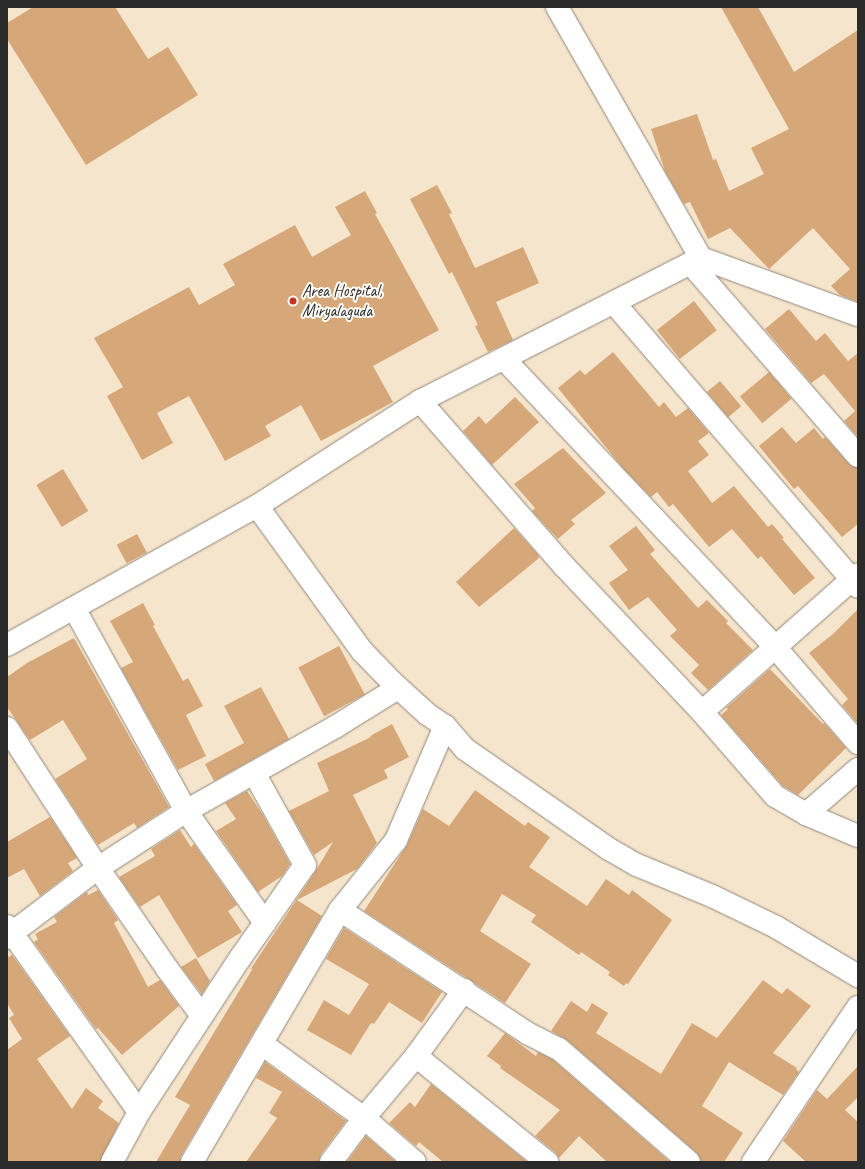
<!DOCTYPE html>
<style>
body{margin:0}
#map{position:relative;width:865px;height:1169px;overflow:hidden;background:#f6e5cd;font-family:Caveat,sans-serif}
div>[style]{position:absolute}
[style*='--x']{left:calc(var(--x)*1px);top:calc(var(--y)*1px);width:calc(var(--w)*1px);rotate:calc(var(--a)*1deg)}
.building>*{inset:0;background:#d6a778;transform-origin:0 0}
.roads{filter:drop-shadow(0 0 1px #90887c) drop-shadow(0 0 1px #90887c)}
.street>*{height:22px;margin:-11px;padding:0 11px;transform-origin:11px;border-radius:11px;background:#fff}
.dots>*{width:11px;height:11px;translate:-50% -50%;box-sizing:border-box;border:2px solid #fdfcf7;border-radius:50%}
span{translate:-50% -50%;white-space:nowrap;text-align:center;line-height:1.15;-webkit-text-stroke:4px #fdfcf7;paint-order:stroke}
.poi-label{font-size:17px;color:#2b2b2b}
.left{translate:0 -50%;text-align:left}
.frame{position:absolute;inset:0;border:8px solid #2b2b2b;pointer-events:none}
</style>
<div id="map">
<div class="building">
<div style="clip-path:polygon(33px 7px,115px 7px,148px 59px,168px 47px,198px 95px,86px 165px,7px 39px,7px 23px)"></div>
<div style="clip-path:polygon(721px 7px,758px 7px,794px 72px,858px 30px,858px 302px,840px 295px,831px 286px,850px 269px,813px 228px,769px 269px,730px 228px,708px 239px,690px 202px,684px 204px,665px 171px,651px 129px,697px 114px,713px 160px,716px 159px,729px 191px,764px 174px,751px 148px,789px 129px)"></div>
<div style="clip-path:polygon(437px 185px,452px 213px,449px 214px,475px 268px,523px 247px,539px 283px,496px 302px,513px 340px,488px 352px,475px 326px,478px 325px,452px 272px,449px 274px,410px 199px)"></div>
<div style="clip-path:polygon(365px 191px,377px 213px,375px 214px,439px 330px,373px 366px,393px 402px,321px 441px,301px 405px,265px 426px,271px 436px,225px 461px,189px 396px,157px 413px,173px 443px,142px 460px,107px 396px,123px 387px,94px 338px,189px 287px,199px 305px,235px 285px,223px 264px,295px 225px,312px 257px,351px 235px,335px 207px)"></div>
<div style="left:694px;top:301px;width:37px;height:47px;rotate:52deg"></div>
<div style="clip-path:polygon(789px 309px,816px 341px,825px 333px,848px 361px,858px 353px,858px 437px,844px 421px,855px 411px,824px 374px,811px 383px,765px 329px)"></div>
<div style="clip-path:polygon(613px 352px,659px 407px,664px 402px,676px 417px,688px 408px,709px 433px,698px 441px,709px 455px,688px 471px,712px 503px,734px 486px,768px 527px,772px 524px,784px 538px,782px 539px,815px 578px,794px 595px,761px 556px,758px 559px,732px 529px,709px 547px,673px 504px,669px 507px,657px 492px,651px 497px,622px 467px,558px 388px,580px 370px,585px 375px)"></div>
<div style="left:769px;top:372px;width:35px;height:38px;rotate:50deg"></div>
<div style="left:720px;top:381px;width:33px;height:17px;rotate:50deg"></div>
<div style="clip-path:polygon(515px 397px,539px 422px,492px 465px,463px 431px,479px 416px,486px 424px)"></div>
<div style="clip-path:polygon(782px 427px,796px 443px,814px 428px,823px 439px,825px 437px,849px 464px,858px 468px,858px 524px,842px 537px,798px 486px,794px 489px,759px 446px)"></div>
<div style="clip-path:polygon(563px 448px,606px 493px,571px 520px,575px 524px,558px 539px,532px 511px,535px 508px,514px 484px)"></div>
<div style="left:63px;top:469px;width:49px;height:31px;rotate:59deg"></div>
<div style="clip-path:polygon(636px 526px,655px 550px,650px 554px,698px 608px,707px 600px,728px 621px,726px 623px,753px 650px,708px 690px,691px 673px,699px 665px,670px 636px,677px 630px,648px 597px,629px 610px,609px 583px,628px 570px,609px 546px)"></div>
<div style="clip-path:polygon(514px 528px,539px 556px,538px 559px,479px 607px,456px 582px)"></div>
<div style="left:137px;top:534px;width:21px;height:23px;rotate:62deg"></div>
<div style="clip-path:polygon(143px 603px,155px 625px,153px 626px,183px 681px,188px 678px,203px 706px,186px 715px,206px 756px,178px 770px,121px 668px,133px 662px,110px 621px)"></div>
<div style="clip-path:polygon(858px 609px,858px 724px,842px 705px,848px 699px,809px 653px,833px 634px)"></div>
<div style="clip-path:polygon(74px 638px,169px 807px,137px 828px,134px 823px,98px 845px,55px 779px,87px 759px,63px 720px,30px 740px,7px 707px,7px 677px,27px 663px)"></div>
<div style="left:339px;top:646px;width:55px;height:46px;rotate:62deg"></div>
<div style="clip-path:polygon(770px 669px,820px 721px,823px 724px,824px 723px,846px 748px,798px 795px,783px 786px,721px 715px,728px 709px,726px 708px)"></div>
<div style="clip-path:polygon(261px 687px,289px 739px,214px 781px,205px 764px,244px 743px,224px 706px)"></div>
<div style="clip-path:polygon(392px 724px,409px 757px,384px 770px,388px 778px,353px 795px,377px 843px,357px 869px,297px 900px,322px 916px,181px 1156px,180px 1162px,156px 1162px,190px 1105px,175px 1097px,253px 968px,250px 970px,315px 872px,333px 842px,314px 855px,289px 811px,329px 791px,317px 763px,371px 737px,370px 736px)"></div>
<div style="clip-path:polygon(475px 790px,525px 826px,528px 822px,550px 837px,529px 867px,587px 906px,606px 879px,629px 895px,632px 890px,672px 920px,628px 984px,626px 983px,624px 986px,608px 975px,610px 972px,581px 952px,579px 955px,531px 922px,536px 915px,502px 894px,480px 931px,531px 964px,505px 1003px,364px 911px,407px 845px,423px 809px,449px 826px)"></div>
<div style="clip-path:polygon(247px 791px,263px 815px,290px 864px,282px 876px,258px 892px,216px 831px,236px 819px,225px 803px)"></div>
<div style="clip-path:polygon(50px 817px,77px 858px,68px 863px,73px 871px,40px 896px,24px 869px,7px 878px,7px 842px)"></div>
<div style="clip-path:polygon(180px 830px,191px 847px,194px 844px,237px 905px,228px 911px,242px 932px,198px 958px,159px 895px,140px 907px,119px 877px,155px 856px,151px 849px)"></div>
<div style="clip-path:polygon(98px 890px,118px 920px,114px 923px,148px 987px,160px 980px,179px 1006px,122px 1055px,98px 1028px,96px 1029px,34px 942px,38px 939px,35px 934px,57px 922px,54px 917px,87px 892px,88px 895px)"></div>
<div style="clip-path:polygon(344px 928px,442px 992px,422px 1023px,389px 1002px,374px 1024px,371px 1023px,351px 1055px,307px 1030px,324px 1000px,349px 1015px,369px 984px,326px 959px)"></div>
<div style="clip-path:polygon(12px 955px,70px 1036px,37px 1059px,72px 1109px,86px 1088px,103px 1101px,98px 1108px,119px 1123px,100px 1162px,7px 1162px,7px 1050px,22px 1039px,9px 1018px,14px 1015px,7px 1003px,7px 958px)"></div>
<div style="clip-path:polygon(196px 958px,210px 981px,202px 994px,181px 967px)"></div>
<div style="clip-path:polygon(763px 980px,782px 994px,787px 988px,811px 1006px,773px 1053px,797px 1068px,796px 1069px,799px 1072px,783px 1095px,729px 1062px,702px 1106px,743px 1133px,724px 1162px,701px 1162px,697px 1153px,567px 1040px,551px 1031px,571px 1001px,587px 1012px,592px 1003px,608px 1013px,596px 1033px,661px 1074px,692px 1023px,717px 1038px)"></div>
<div style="clip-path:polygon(505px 1033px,536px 1056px,538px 1052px,552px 1059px,670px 1162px,607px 1162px,579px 1136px,559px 1158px,555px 1152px,535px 1136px,560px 1110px,500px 1068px,501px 1066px,487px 1056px)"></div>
<div style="clip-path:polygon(265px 1062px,346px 1121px,321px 1154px,319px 1162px,246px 1162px,277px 1118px,269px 1113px,282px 1092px,256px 1078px)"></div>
<div style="clip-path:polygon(858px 1066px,858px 1097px,845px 1110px,858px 1122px,858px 1162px,806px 1162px,783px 1141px,817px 1090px,827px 1099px)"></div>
<div style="clip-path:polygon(431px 1084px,527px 1162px,443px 1162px,419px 1142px,416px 1146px,389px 1123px,410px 1102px,415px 1107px)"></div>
<div style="clip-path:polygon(366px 1136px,396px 1162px,347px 1162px)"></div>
</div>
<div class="roads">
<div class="street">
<div style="--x:557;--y:7;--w:289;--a:60.2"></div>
<div style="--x:691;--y:264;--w:254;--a:49"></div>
<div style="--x:614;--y:303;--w:374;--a:49.3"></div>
<div style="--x:504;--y:359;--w:395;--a:46.7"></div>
<div style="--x:775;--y:647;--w:127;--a:49.2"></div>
<div style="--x:420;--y:401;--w:220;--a:48.9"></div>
<div style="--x:565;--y:567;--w:199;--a:46.6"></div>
<div style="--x:702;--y:712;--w:111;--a:49"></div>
<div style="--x:775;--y:796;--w:36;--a:30"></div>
<div style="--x:806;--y:814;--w:56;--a:22.9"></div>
<div style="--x:257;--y:506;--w:179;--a:54.1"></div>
<div style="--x:362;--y:651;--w:43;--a:45.9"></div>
<div style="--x:392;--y:682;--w:47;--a:42.4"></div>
<div style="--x:427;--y:714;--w:22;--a:34"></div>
<div style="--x:445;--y:726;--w:30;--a:49"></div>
<div style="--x:465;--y:749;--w:175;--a:34.8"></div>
<div style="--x:609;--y:849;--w:32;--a:30"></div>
<div style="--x:637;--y:865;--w:81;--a:22.5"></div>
<div style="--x:712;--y:896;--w:71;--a:25.8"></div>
<div style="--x:776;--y:927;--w:96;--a:30.9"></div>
<div style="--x:74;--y:608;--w:232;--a:61.1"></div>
<div style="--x:186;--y:811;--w:171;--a:-29.4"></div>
<div style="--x:335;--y:727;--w:74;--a:-31.8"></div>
<div style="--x:7;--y:645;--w:286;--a:-29.1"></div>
<div style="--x:257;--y:506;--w:194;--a:-32.8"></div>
<div style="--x:420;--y:401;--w:315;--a:-27"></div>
<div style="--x:701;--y:258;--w:167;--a:20"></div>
<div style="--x:702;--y:712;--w:208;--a:-41.5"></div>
<div style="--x:7;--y:728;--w:167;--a:57"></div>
<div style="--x:98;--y:868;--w:124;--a:55.5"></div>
<div style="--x:168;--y:970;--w:57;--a:53.5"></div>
<div style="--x:806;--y:814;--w:69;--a:-40.9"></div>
<div style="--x:340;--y:910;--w:226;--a:33.3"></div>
<div style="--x:529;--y:1034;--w:34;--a:27"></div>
<div style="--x:559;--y:1049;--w:172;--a:41"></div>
<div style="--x:7;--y:926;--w:9;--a:54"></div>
<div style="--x:12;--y:933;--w:108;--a:-37.1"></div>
<div style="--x:98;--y:868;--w:105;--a:-32.9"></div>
<div style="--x:186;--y:811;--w:137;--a:54.8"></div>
<div style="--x:7;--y:938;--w:7;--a:-45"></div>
<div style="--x:12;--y:933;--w:219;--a:54.6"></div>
<div style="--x:139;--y:1112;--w:186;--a:-56.7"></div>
<div style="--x:241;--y:957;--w:112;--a:-55.2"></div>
<div style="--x:305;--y:865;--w:105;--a:-119"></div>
<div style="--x:262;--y:1044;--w:126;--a:36"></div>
<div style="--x:364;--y:1118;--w:67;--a:40.8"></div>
<div style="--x:416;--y:1056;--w:169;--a:39"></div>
<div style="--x:112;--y:1162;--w:57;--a:-61.6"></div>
<div style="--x:192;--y:1162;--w:292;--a:-59.6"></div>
<div style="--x:340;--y:910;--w:90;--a:-51.3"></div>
<div style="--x:396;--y:840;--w:124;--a:-66.7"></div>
<div style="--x:331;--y:1162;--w:55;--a:-53.1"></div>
<div style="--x:364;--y:1118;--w:81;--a:-50"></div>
<div style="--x:416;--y:1056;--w:82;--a:-54"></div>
<div style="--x:753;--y:1162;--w:187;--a:-55.9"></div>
</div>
</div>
<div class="dots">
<div style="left:293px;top:301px;background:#c8321e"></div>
</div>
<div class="poi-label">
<span class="left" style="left:302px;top:301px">Area Hospital,<br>Miryalaguda</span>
</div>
<div class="frame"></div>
</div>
